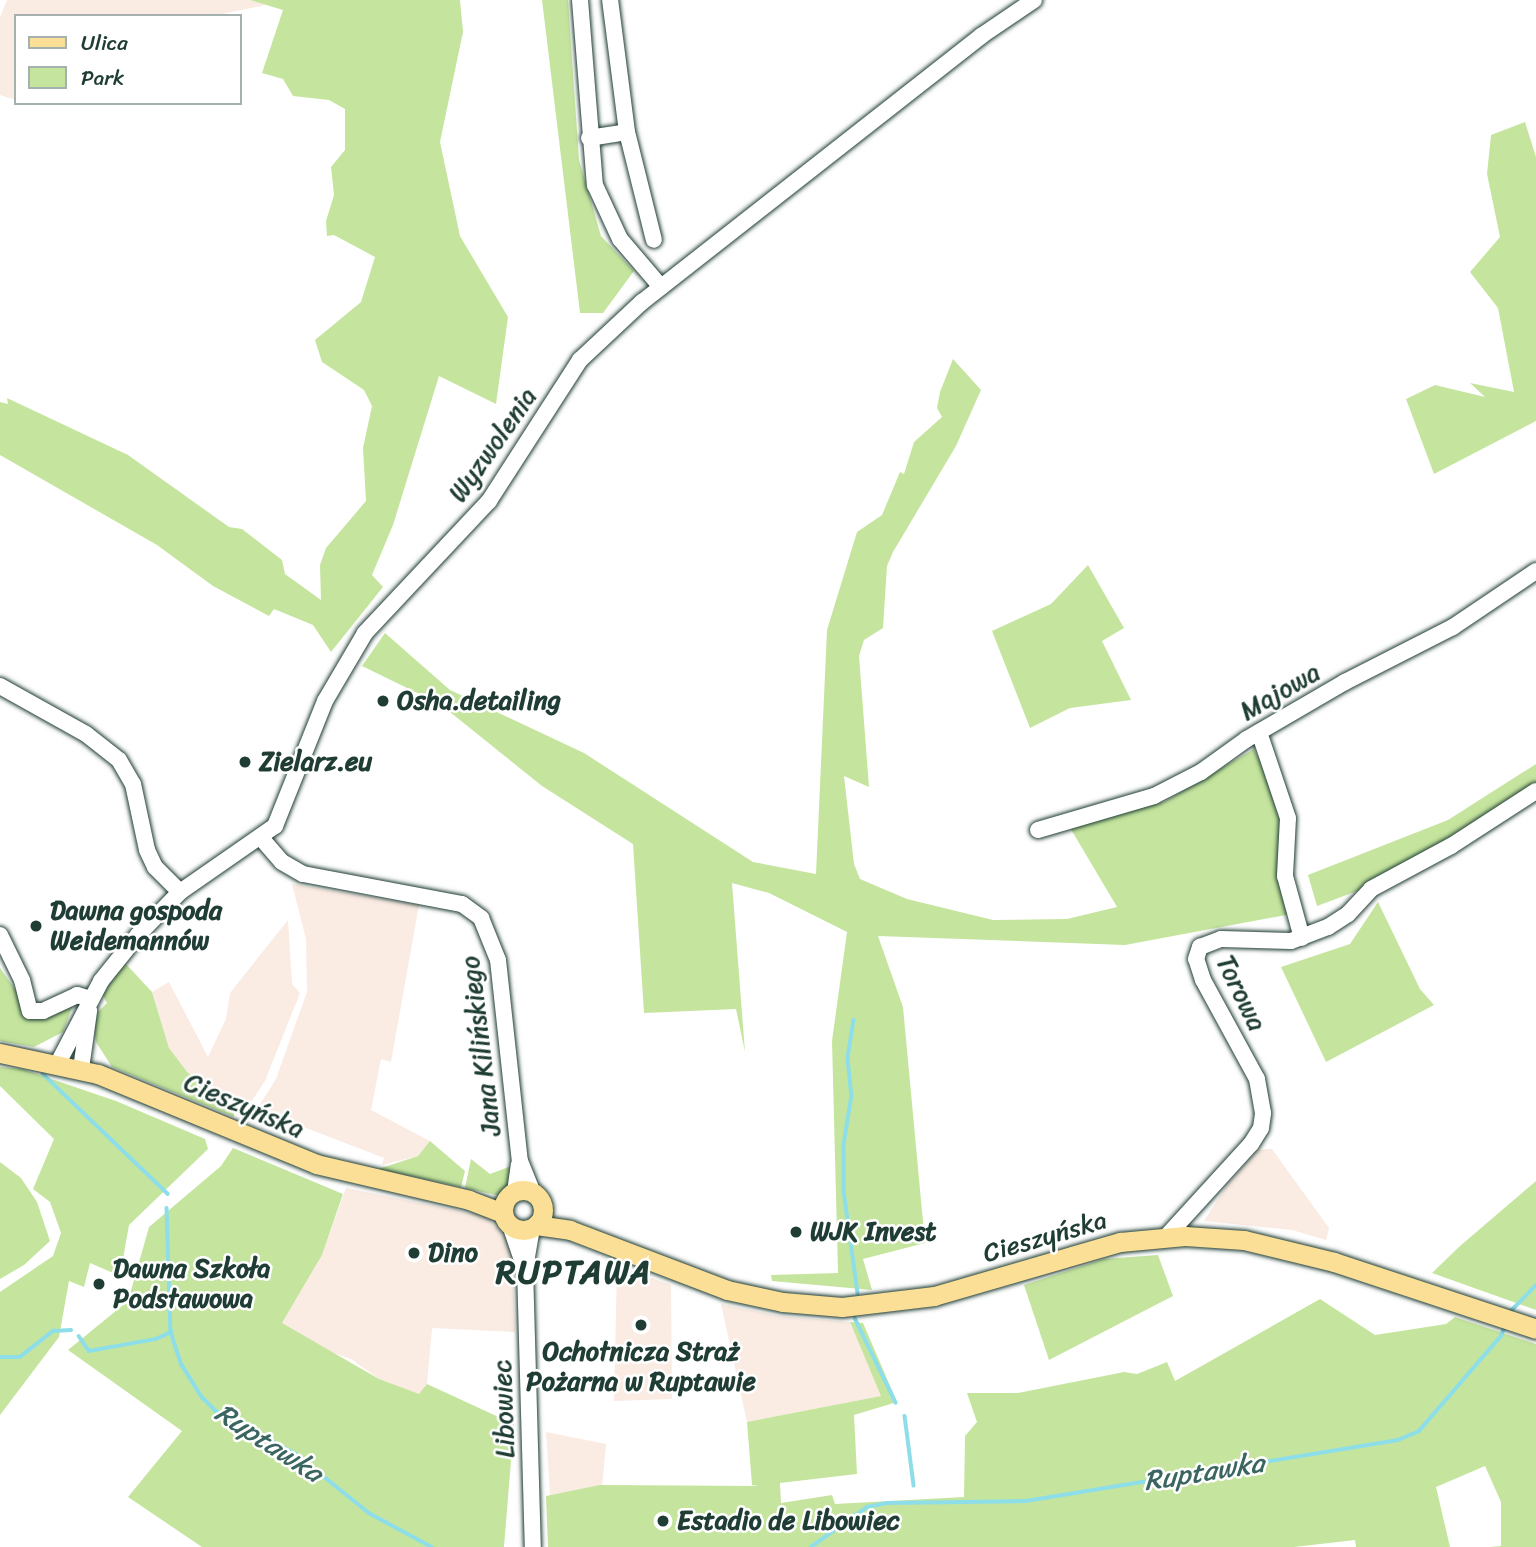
<!DOCTYPE html>
<meta charset="utf-8">
<style>
body{margin:0}
#map{position:relative;width:1536px;height:1547px;overflow:hidden;background:#fff;font-family:Sriracha,sans-serif}
div>[style]{position:absolute}
[style*='--x']{left:calc(var(--x)*1px);top:calc(var(--y)*1px);width:calc(var(--w)*1px);rotate:calc(var(--a)*1deg)}
.built>*{inset:0;background:#faebe3}
.green>*{inset:0;background:#c5e59e}
.stream>*{height:3.5px;margin:-1.75px;padding:0 1.75px;transform-origin:1.75px;border-radius:1.75px;background:#8ddee8}
.roads{filter:drop-shadow(0 0 2px #1f3d34) drop-shadow(0 0 2px #1f3d34)}
.minor>*{height:16px;margin:-8px;padding:0 8px;transform-origin:8px;border-radius:8px;background:#fff}
.major>*{height:19px;margin:-9.5px;padding:0 9.5px;transform-origin:9.5px;border-radius:9.5px;background:#fbdf96}
.major>.ring{margin:-9.5px;padding:0;box-sizing:content-box;background:none;border:19px solid #fbdf96;border-radius:50%}
.dots>*{width:19px;height:19px;translate:-50% -50%;box-sizing:border-box;border:4px solid #fff;border-radius:50%}
span{translate:-50% -50%;white-space:nowrap;text-align:center;line-height:1.15;-webkit-text-stroke:5px #fff;paint-order:stroke}
.street-label{font-size:26px;color:#1f3d34}
.poi-label{font-size:26px;color:#1f3d34;font-weight:700}
.left{translate:0 -50%;text-align:left}
.water-label{font-size:28px;color:#3a6561;font-style:italic}
.district-label{font-size:33px;color:#1f3d34;font-weight:700;letter-spacing:2px}
.legend{position:absolute;left:14px;top:14px;width:228px;height:91px;box-sizing:border-box;background:#fff;border:2px solid #a5b1ae;margin:0;padding:9px 12px;list-style:none;font-size:21px;color:#1f3d34}
.legend li{display:flex;align-items:center;gap:14px;height:35px}
.legend b{width:35px;border:2px solid #a5b1ae}
</style>
<div id="map">
<div class="built">
<div style="clip-path:polygon(7px 0,250px 0,266px 5px,212px 16px,16px 16px,16px 100px,0 95px,0 17px)"></div>
<div style="clip-path:polygon(292px 884px,419px 905px,391px 1062px,381px 1059px,371px 1110px,430px 1141px,418px 1156px,382px 1165px,384px 1158px,257px 1109px,276px 1079px,307px 992px,306px 939px)"></div>
<div style="clip-path:polygon(288px 920px,292px 984px,300px 993px,265px 1081px,249px 1105px,188px 1073px,169px 1048px,152px 992px,169px 982px,208px 1057px,226px 1019px,230px 993px)"></div>
<div style="clip-path:polygon(1267px 1149px,1272px 1149px,1329px 1228px,1326px 1240px,1292px 1230px,1204px 1221px,1227px 1185px,1258px 1150px)"></div>
<div style="clip-path:polygon(346px 1188px,486px 1216px,512px 1244px,515px 1332px,432px 1328px,427px 1384px,419px 1395px,379px 1379px,351px 1359px,282px 1335px,282px 1323px,322px 1255px)"></div>
<div style="clip-path:polygon(617px 1266px,671px 1285px,672px 1399px,614px 1401px)"></div>
<div style="clip-path:polygon(721px 1304px,780px 1316px,850px 1322px,882px 1396px,747px 1422px)"></div>
<div style="clip-path:polygon(546px 1432px,606px 1444px,602px 1487px,550px 1495px)"></div>
</div>
<div class="green">
<div style="clip-path:polygon(250px 0,460px 0,463px 32px,440px 142px,460px 236px,508px 317px,496px 404px,439px 376px,393px 525px,372px 575px,383px 587px,331px 652px,313px 625px,274px 609px,269px 616px,213px 586px,157px 545px,0 455px,0 402px,8px 404px,7px 398px,128px 455px,229px 527px,242px 529px,282px 560px,285px 574px,321px 600px,320px 565px,326px 548px,366px 501px,363px 448px,372px 406px,364px 390px,322px 362px,315px 340px,361px 302px,375px 257px,334px 235px,327px 236px,326px 221px,334px 195px,331px 167px,345px 150px,345px 109px,329px 100px,293px 96px,283px 79px,262px 73px,283px 10px)"></div>
<div style="clip-path:polygon(542px 0,568px 0,579px 160px,601px 236px,634px 271px,603px 313px,580px 313px)"></div>
<div style="clip-path:polygon(1525px 122px,1536px 157px,1536px 421px,1434px 474px,1406px 399px,1435px 385px,1485px 397px,1470px 383px,1514px 392px,1498px 308px,1470px 272px,1500px 237px,1487px 174px,1491px 135px)"></div>
<div style="clip-path:polygon(953px 359px,981px 390px,956px 446px,893px 552px,887px 566px,883px 628px,864px 640px,859px 656px,869px 787px,844px 776px,854px 864px,860px 879px,907px 899px,993px 920px,1067px 919px,1117px 907px,1069px 826px,1164px 802px,1254px 749px,1290px 824px,1277px 881px,1292px 877px,1302px 912px,1125px 945px,878px 936px,903px 1007px,925px 1243px,863px 1259px,872px 1290px,772px 1281px,771px 1275px,838px 1273px,832px 1041px,847px 932px,769px 893px,732px 883px,745px 1052px,736px 1009px,644px 1013px,633px 844px,542px 786px,440px 704px,362px 666px,385px 633px,450px 690px,584px 753px,753px 862px,816px 874px,827px 630px,857px 532px,882px 515px,900px 472px,904px 474px,914px 442px,942px 417px,937px 408px,940px 392px)"></div>
<div style="clip-path:polygon(1088px 565px,1124px 628px,1102px 641px,1131px 700px,1070px 708px,1030px 728px,992px 631px,1051px 604px)"></div>
<div style="clip-path:polygon(1536px 764px,1536px 787px,1368px 887px,1317px 906px,1308px 875px,1448px 820px)"></div>
<div style="clip-path:polygon(1378px 902px,1420px 989px,1434px 1005px,1326px 1062px,1281px 967px,1350px 944px)"></div>
<div style="clip-path:polygon(125px 963px,152px 992px,169px 1048px,188px 1073px,208px 1083px,206px 1098px,234px 1109px,234px 1117px,112px 1067px,96px 1042px,94px 1029px,98px 1012px,107px 1003px,102px 994px)"></div>
<div style="clip-path:polygon(0 968px,18px 993px,23px 1011px,74px 1002px,63px 1032px,34px 1047px,0 1041px)"></div>
<div style="clip-path:polygon(0 1067px,22px 1069px,116px 1101px,205px 1139px,208px 1149px,129px 1225px,120px 1276px,90px 1263px,84px 1287px,69px 1281px,59px 1337px,0 1415px,0 1292px,53px 1256px,61px 1233px,50px 1202px,33px 1189px,54px 1139px,0 1086px)"></div>
<div style="clip-path:polygon(430px 1141px,465px 1171px,461px 1187px,378px 1169px,418px 1156px)"></div>
<div style="clip-path:polygon(233px 1148px,343px 1194px,322px 1255px,282px 1323px,379px 1379px,419px 1394px,427px 1384px,514px 1424px,504px 1547px,202px 1547px,128px 1497px,182px 1431px,68px 1350px,128px 1301px,149px 1227px,221px 1166px)"></div>
<div style="clip-path:polygon(471px 1159px,490px 1174px,514px 1165px,509px 1189px,500px 1196px,465px 1188px)"></div>
<div style="clip-path:polygon(0 1162px,21px 1178px,37px 1202px,50px 1241px,24px 1265px,0 1279px)"></div>
<div style="clip-path:polygon(1536px 1181px,1536px 1310px,1432px 1273px,1460px 1246px)"></div>
<div style="clip-path:polygon(1158px 1255px,1173px 1296px,1049px 1360px,1024px 1285px,1104px 1259px)"></div>
<div style="clip-path:polygon(1320px 1299px,1375px 1335px,1446px 1324px,1455px 1317px,1536px 1344px,1536px 1547px,1489px 1547px,1501px 1546px,1501px 1502px,1485px 1466px,1436px 1487px,1450px 1547px,1356px 1547px,1355px 1540px,1294px 1547px,548px 1547px,546px 1496px,600px 1485px,758px 1486px,752px 1485px,747px 1422px,881px 1396px,850px 1322px,863px 1323px,897px 1402px,854px 1415px,857px 1474px,780px 1483px,781px 1503px,832px 1495px,835px 1504px,964px 1497px,965px 1436px,977px 1422px,967px 1393px,1018px 1393px,1124px 1372px,1137px 1374px,1167px 1362px,1175px 1381px)"></div>
</div>
<div class="stream">
<div style="--x:854;--y:1020;--w:39;--a:99"></div>
<div style="--x:848;--y:1059;--w:36;--a:84"></div>
<div style="--x:852;--y:1095;--w:51;--a:99.1"></div>
<div style="--x:844;--y:1145;--w:46;--a:90"></div>
<div style="--x:844;--y:1191;--w:103;--a:82.2"></div>
<div style="--x:43;--y:1074;--w:173;--a:43.8"></div>
<div style="--x:167;--y:1208;--w:124;--a:88.2"></div>
<div style="--x:171;--y:1332;--w:35;--a:72"></div>
<div style="--x:182;--y:1365;--w:39;--a:58"></div>
<div style="--x:203;--y:1398;--w:18;--a:45"></div>
<div style="--x:216;--y:1411;--w:91;--a:28.3"></div>
<div style="--x:296;--y:1454;--w:94;--a:38.9"></div>
<div style="--x:369;--y:1513;--w:72;--a:28.4"></div>
<div style="--x:1510;--y:1312;--w:37;--a:-46"></div>
<div style="--x:855;--y:1318;--w:94;--a:64.2"></div>
<div style="--x:79;--y:1336;--w:18;--a:56"></div>
<div style="--x:89;--y:1351;--w:68;--a:-10.2"></div>
<div style="--x:156;--y:1339;--w:17;--a:-25"></div>
<div style="--x:0;--y:1357;--w:20;--a:0"></div>
<div style="--x:20;--y:1357;--w:42;--a:-38.2"></div>
<div style="--x:53;--y:1331;--w:18;--a:-3"></div>
<div style="--x:905;--y:1416;--w:70;--a:82.6"></div>
<div style="--x:811;--y:1547;--w:69;--a:-35.5"></div>
<div style="--x:867;--y:1507;--w:20;--a:-11"></div>
<div style="--x:887;--y:1503;--w:139;--a:-0.8"></div>
<div style="--x:1026;--y:1501;--w:377;--a:-9.3"></div>
<div style="--x:1398;--y:1440;--w:23;--a:-23"></div>
<div style="--x:1419;--y:1431;--w:125;--a:-49.2"></div>
<div style="--x:1501;--y:1336;--w:11;--a:-68"></div>
</div>
<div class="roads">
<div class="minor">
<div style="--x:580;--y:0;--w:186;--a:85.4"></div>
<div style="--x:595;--y:185;--w:60;--a:65.2"></div>
<div style="--x:620;--y:239;--w:63;--a:49.5"></div>
<div style="--x:627;--y:132;--w:111;--a:76"></div>
<div style="--x:589;--y:138;--w:38;--a:-9"></div>
<div style="--x:627;--y:132;--w:133;--a:-97.3"></div>
<div style="--x:0;--y:686;--w:98;--a:29.2"></div>
<div style="--x:86;--y:734;--w:42;--a:38.2"></div>
<div style="--x:119;--y:760;--w:28;--a:60"></div>
<div style="--x:133;--y:784;--w:67;--a:78"></div>
<div style="--x:147;--y:850;--w:19;--a:65"></div>
<div style="--x:155;--y:867;--w:35;--a:45"></div>
<div style="--x:1259;--y:732;--w:91;--a:71.4"></div>
<div style="--x:1288;--y:818;--w:58;--a:93"></div>
<div style="--x:1285;--y:876;--w:64;--a:74.7"></div>
<div style="--x:1038;--y:830;--w:121;--a:-16.3"></div>
<div style="--x:1154;--y:796;--w:53;--a:-27.1"></div>
<div style="--x:1201;--y:772;--w:57;--a:-35.7"></div>
<div style="--x:1247;--y:739;--w:113;--a:-30.2"></div>
<div style="--x:1345;--y:682;--w:121;--a:-27"></div>
<div style="--x:1453;--y:627;--w:100;--a:-34"></div>
<div style="--x:262;--y:839;--w:30;--a:49"></div>
<div style="--x:282;--y:862;--w:24;--a:30"></div>
<div style="--x:303;--y:874;--w:162;--a:10.7"></div>
<div style="--x:462;--y:904;--w:24;--a:36"></div>
<div style="--x:481;--y:918;--w:45;--a:68"></div>
<div style="--x:498;--y:960;--w:202;--a:83.8"></div>
<div style="--x:520;--y:1161;--w:35;--a:68"></div>
<div style="--x:0;--y:935;--w:50;--a:63.9"></div>
<div style="--x:22;--y:980;--w:32;--a:76"></div>
<div style="--x:30;--y:1011;--w:13;--a:0"></div>
<div style="--x:43;--y:1011;--w:38;--a:-25"></div>
<div style="--x:77;--y:995;--w:15;--a:16"></div>
<div style="--x:58;--y:1063;--w:93;--a:-62.3"></div>
<div style="--x:101;--y:981;--w:59;--a:-51.2"></div>
<div style="--x:138;--y:935;--w:60;--a:-45.7"></div>
<div style="--x:180;--y:892;--w:116;--a:-34.8"></div>
<div style="--x:275;--y:826;--w:135;--a:-68.2"></div>
<div style="--x:325;--y:701;--w:79;--a:-59.5"></div>
<div style="--x:365;--y:633;--w:181;--a:-46.8"></div>
<div style="--x:489;--y:501;--w:168;--a:-57.2"></div>
<div style="--x:580;--y:360;--w:85;--a:-43.1"></div>
<div style="--x:642;--y:302;--w:431;--a:-38.1"></div>
<div style="--x:981;--y:36;--w:64;--a:-34.2"></div>
<div style="--x:81;--y:1069;--w:59;--a:-82.1"></div>
<div style="--x:515;--y:1192;--w:28;--a:-82"></div>
<div style="--x:510;--y:1225;--w:40;--a:71.1"></div>
<div style="--x:532;--y:1228;--w:41;--a:99.9"></div>
<div style="--x:525;--y:1268;--w:279;--a:88.4"></div>
<div style="--x:1166;--y:1237;--w:126;--a:-47.6"></div>
<div style="--x:1251;--y:1144;--w:19;--a:-58"></div>
<div style="--x:1261;--y:1128;--w:15;--a:-82"></div>
<div style="--x:1263;--y:1113;--w:35;--a:-100"></div>
<div style="--x:1257;--y:1079;--w:113;--a:-118.6"></div>
<div style="--x:1203;--y:980;--w:22;--a:-108"></div>
<div style="--x:1196;--y:959;--w:13;--a:-72"></div>
<div style="--x:1200;--y:947;--w:22;--a:-21"></div>
<div style="--x:1221;--y:939;--w:70;--a:1.6"></div>
<div style="--x:1291;--y:941;--w:40;--a:-21"></div>
<div style="--x:1328;--y:927;--w:24;--a:-33"></div>
<div style="--x:1348;--y:914;--w:34;--a:-47"></div>
<div style="--x:1371;--y:889;--w:91;--a:-28.3"></div>
<div style="--x:1451;--y:846;--w:101;--a:-32.9"></div>
</div>
<div class="major">
<div style="--x:0;--y:1053;--w:100;--a:12.1"></div>
<div style="--x:98;--y:1074;--w:236;--a:22.4"></div>
<div style="--x:316;--y:1164;--w:157;--a:13.2"></div>
<div style="--x:469;--y:1200;--w:36;--a:21"></div>
<div class="ring" style="left:503px;top:1190px;width:21px;height:21px"></div>
<div style="--x:536;--y:1225;--w:34;--a:8"></div>
<div style="--x:570;--y:1230;--w:168;--a:20.9"></div>
<div style="--x:727;--y:1290;--w:57;--a:12.1"></div>
<div style="--x:783;--y:1302;--w:59;--a:4.8"></div>
<div style="--x:842;--y:1307;--w:93;--a:-6.8"></div>
<div style="--x:934;--y:1296;--w:194;--a:-16.2"></div>
<div style="--x:1120;--y:1242;--w:65;--a:-5.3"></div>
<div style="--x:1185;--y:1236;--w:59;--a:3.9"></div>
<div style="--x:1244;--y:1240;--w:93;--a:13.7"></div>
<div style="--x:1334;--y:1262;--w:213;--a:18.3"></div>
</div>
</div>
<div class="dots">
<div style="left:383px;top:701px;background:#1f3d34"></div>
<div style="left:245px;top:762px;background:#1f3d34"></div>
<div style="left:36px;top:926px;background:#1f3d34"></div>
<div style="left:796px;top:1232px;background:#1f3d34"></div>
<div style="left:414px;top:1253px;background:#1f3d34"></div>
<div style="left:99px;top:1284px;background:#1f3d34"></div>
<div style="left:641px;top:1325px;background:#1f3d34"></div>
<div style="left:663px;top:1521px;background:#1f3d34"></div>
</div>
<div class="street-label">
<span style="left:493px;top:445px;rotate:-55deg">Wyzwolenia</span>
<span style="left:1280px;top:692px;rotate:-30deg">Majowa</span>
<span style="left:1241px;top:993px;rotate:64deg">Torowa</span>
<span style="left:481px;top:1046px;rotate:-97deg">Jana Kilińskiego</span>
<span style="left:244px;top:1106px;rotate:23deg">Cieszyńska</span>
<span style="left:1045px;top:1237px;rotate:-16deg">Cieszyńska</span>
<span style="left:504px;top:1409px;rotate:-92deg">Libowiec</span>
</div>
<div class="poi-label">
<span class="left" style="left:397px;top:701px">Osha.detailing</span>
<span class="left" style="left:259px;top:762px">Zielarz.eu</span>
<span class="left" style="left:50px;top:926px">Dawna gospoda<br>Weidemannów</span>
<span class="left" style="left:810px;top:1232px">WJK Invest</span>
<span class="left" style="left:428px;top:1253px">Dino</span>
<span class="left" style="left:113px;top:1284px">Dawna Szkoła<br>Podstawowa</span>
<span style="left:641px;top:1367px">Ochotnicza Straż<br>Pożarna w Ruptawie</span>
<span class="left" style="left:677px;top:1521px">Estadio de Libowiec</span>
</div>
<div class="water-label">
<span style="left:269px;top:1443px;rotate:33deg">Ruptawka</span>
<span style="left:1204px;top:1472px;rotate:-9deg">Ruptawka</span>
</div>
<div class="district-label">
<span style="left:574px;top:1273px">RUPTAWA</span>
</div>
<ul class="legend">
<li><b style="height:9px;background:#fbdf96"></b>Ulica</li>
<li><b style="height:19px;background:#c5e59e"></b>Park</li>
</ul>
</div>
